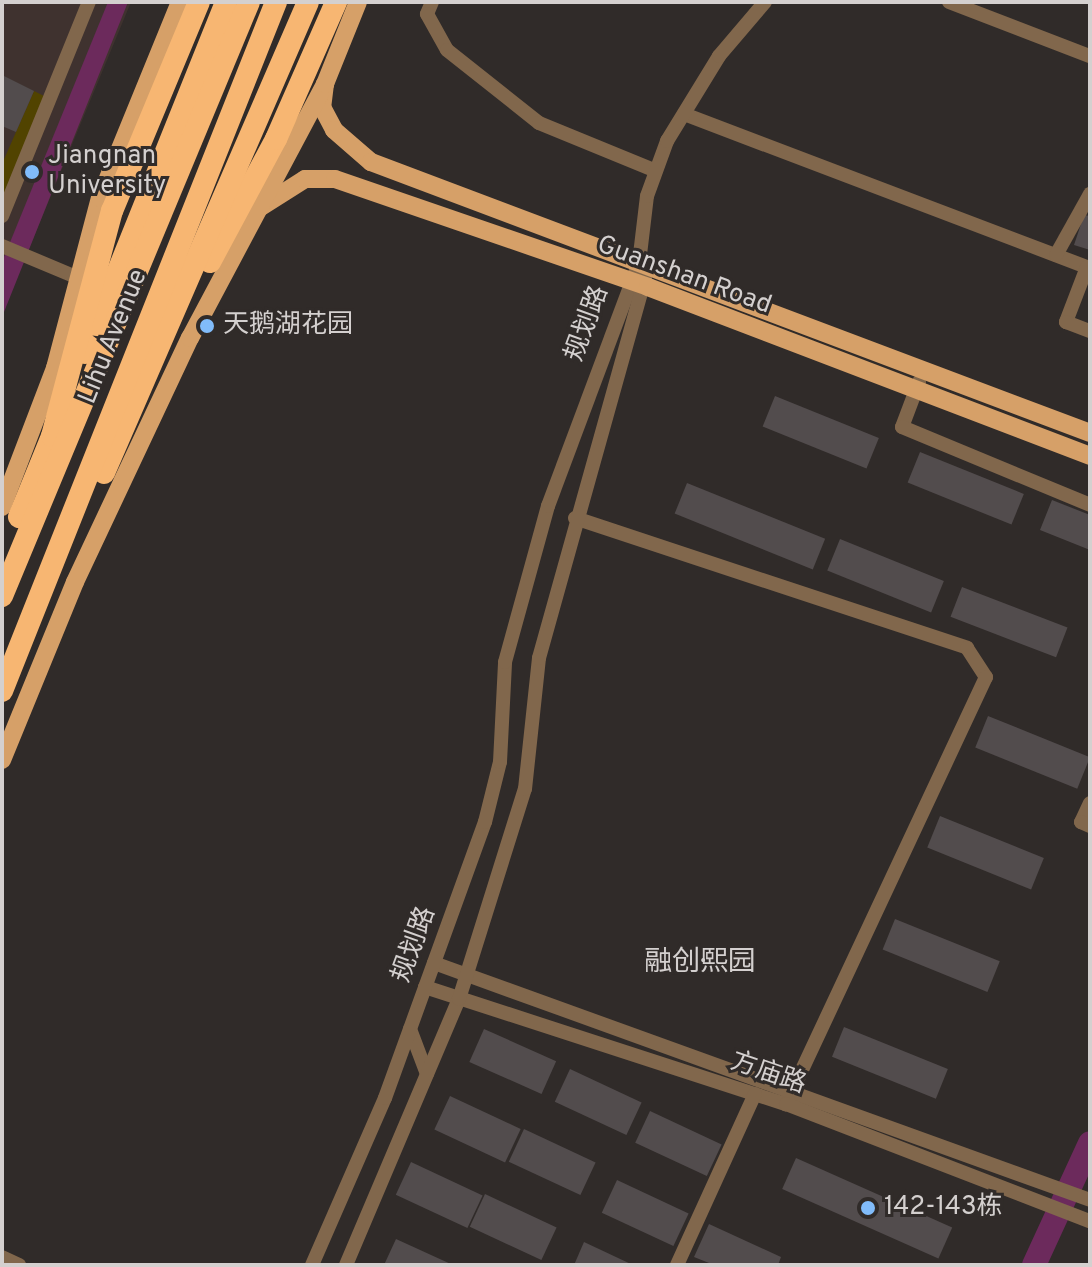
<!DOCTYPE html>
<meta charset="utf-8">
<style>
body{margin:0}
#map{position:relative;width:1092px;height:1267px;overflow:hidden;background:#302b29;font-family:Overpass,"Noto Sans SC",sans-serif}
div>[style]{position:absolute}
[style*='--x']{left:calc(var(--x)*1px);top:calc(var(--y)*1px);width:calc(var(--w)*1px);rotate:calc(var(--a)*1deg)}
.built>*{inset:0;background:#3f322f}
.green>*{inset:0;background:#514300}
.water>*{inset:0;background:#6c2a5c}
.river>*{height:24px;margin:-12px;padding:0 12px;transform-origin:12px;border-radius:12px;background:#6c2a5c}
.building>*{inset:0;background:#524c4d;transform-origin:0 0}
.minor>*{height:14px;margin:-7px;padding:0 7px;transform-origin:7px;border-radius:7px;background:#81674c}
.major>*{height:18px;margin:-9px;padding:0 9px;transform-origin:9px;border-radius:9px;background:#d6a068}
.highway>*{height:22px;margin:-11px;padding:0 11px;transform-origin:11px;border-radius:11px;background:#f7b672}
.dots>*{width:22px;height:22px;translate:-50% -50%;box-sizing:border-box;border:4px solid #302b29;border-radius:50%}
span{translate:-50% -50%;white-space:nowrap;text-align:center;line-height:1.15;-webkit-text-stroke:6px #302b29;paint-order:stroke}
.poi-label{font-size:26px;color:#d4d0cf}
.left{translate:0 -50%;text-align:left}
.street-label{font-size:26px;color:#d4d0cf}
.neighbourhood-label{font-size:28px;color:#d4d0cf}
.frame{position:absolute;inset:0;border:4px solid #d4d0cf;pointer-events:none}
</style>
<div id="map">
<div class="built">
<div style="clip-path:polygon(2px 2px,131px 2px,2px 314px)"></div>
</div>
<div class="green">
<div style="clip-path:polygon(34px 91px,46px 97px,2px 199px,2px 164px)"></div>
</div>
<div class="water">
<div style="clip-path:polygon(108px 2px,128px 2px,2px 317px,2px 262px)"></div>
</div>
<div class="river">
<div style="--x:1034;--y:1265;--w:134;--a:-65.3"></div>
</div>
<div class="building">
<div style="clip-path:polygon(2px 75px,34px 91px,16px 132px,2px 126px)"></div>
<div style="clip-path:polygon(1084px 215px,1090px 216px,1090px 250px,1074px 245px)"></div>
<div style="left:775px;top:396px;width:112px;height:33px;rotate:22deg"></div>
<div style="left:920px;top:452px;width:112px;height:33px;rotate:22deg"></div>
<div style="left:687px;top:483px;width:149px;height:33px;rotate:22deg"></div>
<div style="clip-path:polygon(1052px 500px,1090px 515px,1090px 550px,1040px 530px)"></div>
<div style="left:840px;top:539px;width:112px;height:34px;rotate:22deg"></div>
<div style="left:962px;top:587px;width:113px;height:32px;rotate:21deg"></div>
<div style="left:988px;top:716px;width:110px;height:34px;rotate:22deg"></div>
<div style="left:940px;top:816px;width:112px;height:34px;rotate:22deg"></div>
<div style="left:895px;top:919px;width:113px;height:33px;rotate:22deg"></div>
<div style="left:844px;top:1027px;width:112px;height:32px;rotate:22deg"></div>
<div style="left:484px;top:1029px;width:79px;height:36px;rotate:24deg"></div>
<div style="left:570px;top:1069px;width:79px;height:36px;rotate:25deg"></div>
<div style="left:450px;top:1096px;width:78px;height:37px;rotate:25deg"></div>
<div style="left:650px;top:1111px;width:79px;height:35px;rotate:25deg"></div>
<div style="left:524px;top:1129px;width:79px;height:36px;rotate:25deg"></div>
<div style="left:796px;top:1158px;width:171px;height:34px;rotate:24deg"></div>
<div style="left:411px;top:1162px;width:79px;height:36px;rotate:25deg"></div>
<div style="left:617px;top:1180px;width:79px;height:36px;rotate:25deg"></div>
<div style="left:485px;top:1194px;width:79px;height:36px;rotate:25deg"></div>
<div style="clip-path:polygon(709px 1224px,781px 1257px,778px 1265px,714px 1265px,694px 1257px)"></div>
<div style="clip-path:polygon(396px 1239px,453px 1265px,384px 1265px)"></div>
<div style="clip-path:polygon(584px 1242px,633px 1265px,574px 1265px)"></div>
</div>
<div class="minor">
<div style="--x:432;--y:2;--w:13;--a:113"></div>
<div style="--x:427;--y:14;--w:41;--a:60.9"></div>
<div style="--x:447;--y:50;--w:117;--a:38.4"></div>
<div style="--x:539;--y:123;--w:126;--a:22.3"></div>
<div style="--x:949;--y:2;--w:151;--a:21"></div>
<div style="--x:684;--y:114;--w:434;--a:20.8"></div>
<div style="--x:2;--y:216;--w:231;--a:-67.9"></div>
<div style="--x:2;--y:246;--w:80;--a:22.7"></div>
<div style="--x:1056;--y:255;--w:70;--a:-60.9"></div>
<div style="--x:1087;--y:267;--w:59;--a:110.9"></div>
<div style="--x:1066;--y:322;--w:26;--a:21"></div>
<div style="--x:919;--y:382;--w:48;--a:110.7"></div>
<div style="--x:902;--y:427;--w:204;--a:22.5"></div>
<div style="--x:575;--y:518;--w:413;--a:18.3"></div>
<div style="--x:967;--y:648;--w:35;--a:57"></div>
<div style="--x:986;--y:677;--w:472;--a:115.1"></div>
<div style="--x:1090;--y:803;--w:21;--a:115"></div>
<div style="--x:1081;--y:822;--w:10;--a:24"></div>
<div style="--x:434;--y:963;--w:697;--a:19.86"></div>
<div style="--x:425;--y:987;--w:379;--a:18"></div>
<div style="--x:786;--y:1104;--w:326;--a:21.1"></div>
<div style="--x:410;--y:1029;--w:48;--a:69.3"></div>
<div style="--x:2;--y:1257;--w:19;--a:25"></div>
<div style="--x:312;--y:1265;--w:182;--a:-66.4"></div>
<div style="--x:385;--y:1098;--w:294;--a:-70.1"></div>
<div style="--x:485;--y:822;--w:62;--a:-76"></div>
<div style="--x:500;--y:762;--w:100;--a:-87.1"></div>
<div style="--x:505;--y:662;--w:162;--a:-74.6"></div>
<div style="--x:548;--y:506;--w:259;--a:-69.5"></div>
<div style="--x:639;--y:263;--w:67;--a:-83.2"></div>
<div style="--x:647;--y:196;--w:59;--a:-70"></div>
<div style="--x:667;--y:141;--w:100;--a:-58.5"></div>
<div style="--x:719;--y:56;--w:71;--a:-49.6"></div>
<div style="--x:346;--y:1265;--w:289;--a:-67"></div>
<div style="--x:459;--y:999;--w:220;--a:-72.6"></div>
<div style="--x:525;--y:789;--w:132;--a:-83.9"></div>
<div style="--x:539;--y:658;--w:394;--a:-74.4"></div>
<div style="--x:677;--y:1265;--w:188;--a:-65.5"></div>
</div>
<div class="major">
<div style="--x:325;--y:84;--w:23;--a:97"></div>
<div style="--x:322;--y:107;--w:26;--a:62"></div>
<div style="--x:334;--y:130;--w:49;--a:40.9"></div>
<div style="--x:371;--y:162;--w:768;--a:20.65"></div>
<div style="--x:261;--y:207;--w:52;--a:-32.5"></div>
<div style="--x:305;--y:179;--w:30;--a:0"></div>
<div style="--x:335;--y:179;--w:331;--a:19"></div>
<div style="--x:648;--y:287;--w:473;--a:20.9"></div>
<div style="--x:2;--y:507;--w:149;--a:-69.1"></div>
<div style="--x:55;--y:368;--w:176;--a:-75.2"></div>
<div style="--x:100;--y:198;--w:212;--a:-67.8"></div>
<div style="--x:2;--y:760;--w:192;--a:-67.7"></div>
<div style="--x:75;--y:582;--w:270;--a:-64.8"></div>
<div style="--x:190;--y:338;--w:288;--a:-62"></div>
<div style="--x:325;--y:84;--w:88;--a:-68.1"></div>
</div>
<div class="highway">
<div style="--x:210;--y:262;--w:140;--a:-61.8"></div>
<div style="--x:276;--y:139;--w:150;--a:-66.3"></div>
<div style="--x:85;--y:353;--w:378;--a:-68.1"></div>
<div style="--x:104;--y:473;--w:513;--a:-66.58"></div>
<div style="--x:19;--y:517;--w:87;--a:-67.8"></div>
<div style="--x:52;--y:436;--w:233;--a:-75.1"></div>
<div style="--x:112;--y:211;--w:226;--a:-67.4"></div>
<div style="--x:2;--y:596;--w:643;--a:-67.42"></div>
<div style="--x:2;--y:691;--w:741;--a:-68.31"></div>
</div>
<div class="dots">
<div style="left:32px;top:172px;background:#81bcfa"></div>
<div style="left:207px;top:326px;background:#81bcfa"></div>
<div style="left:868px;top:1208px;background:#81bcfa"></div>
</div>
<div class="poi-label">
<span class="left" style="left:48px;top:172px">Jiangnan<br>University</span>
<span class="left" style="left:223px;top:326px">天鹅湖花园</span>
<span class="left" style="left:884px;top:1208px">142-143栋</span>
</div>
<div class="street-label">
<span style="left:684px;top:276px;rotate:20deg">Guanshan Road</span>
<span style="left:588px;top:324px;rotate:-70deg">规划路</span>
<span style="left:114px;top:337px;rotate:-68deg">Lihu Avenue</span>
<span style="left:415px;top:945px;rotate:-70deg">规划路</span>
<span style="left:768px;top:1074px;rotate:19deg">方庙路</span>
</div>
<div class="neighbourhood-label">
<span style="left:700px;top:963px">融创·熙园</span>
</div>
<div class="frame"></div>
</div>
